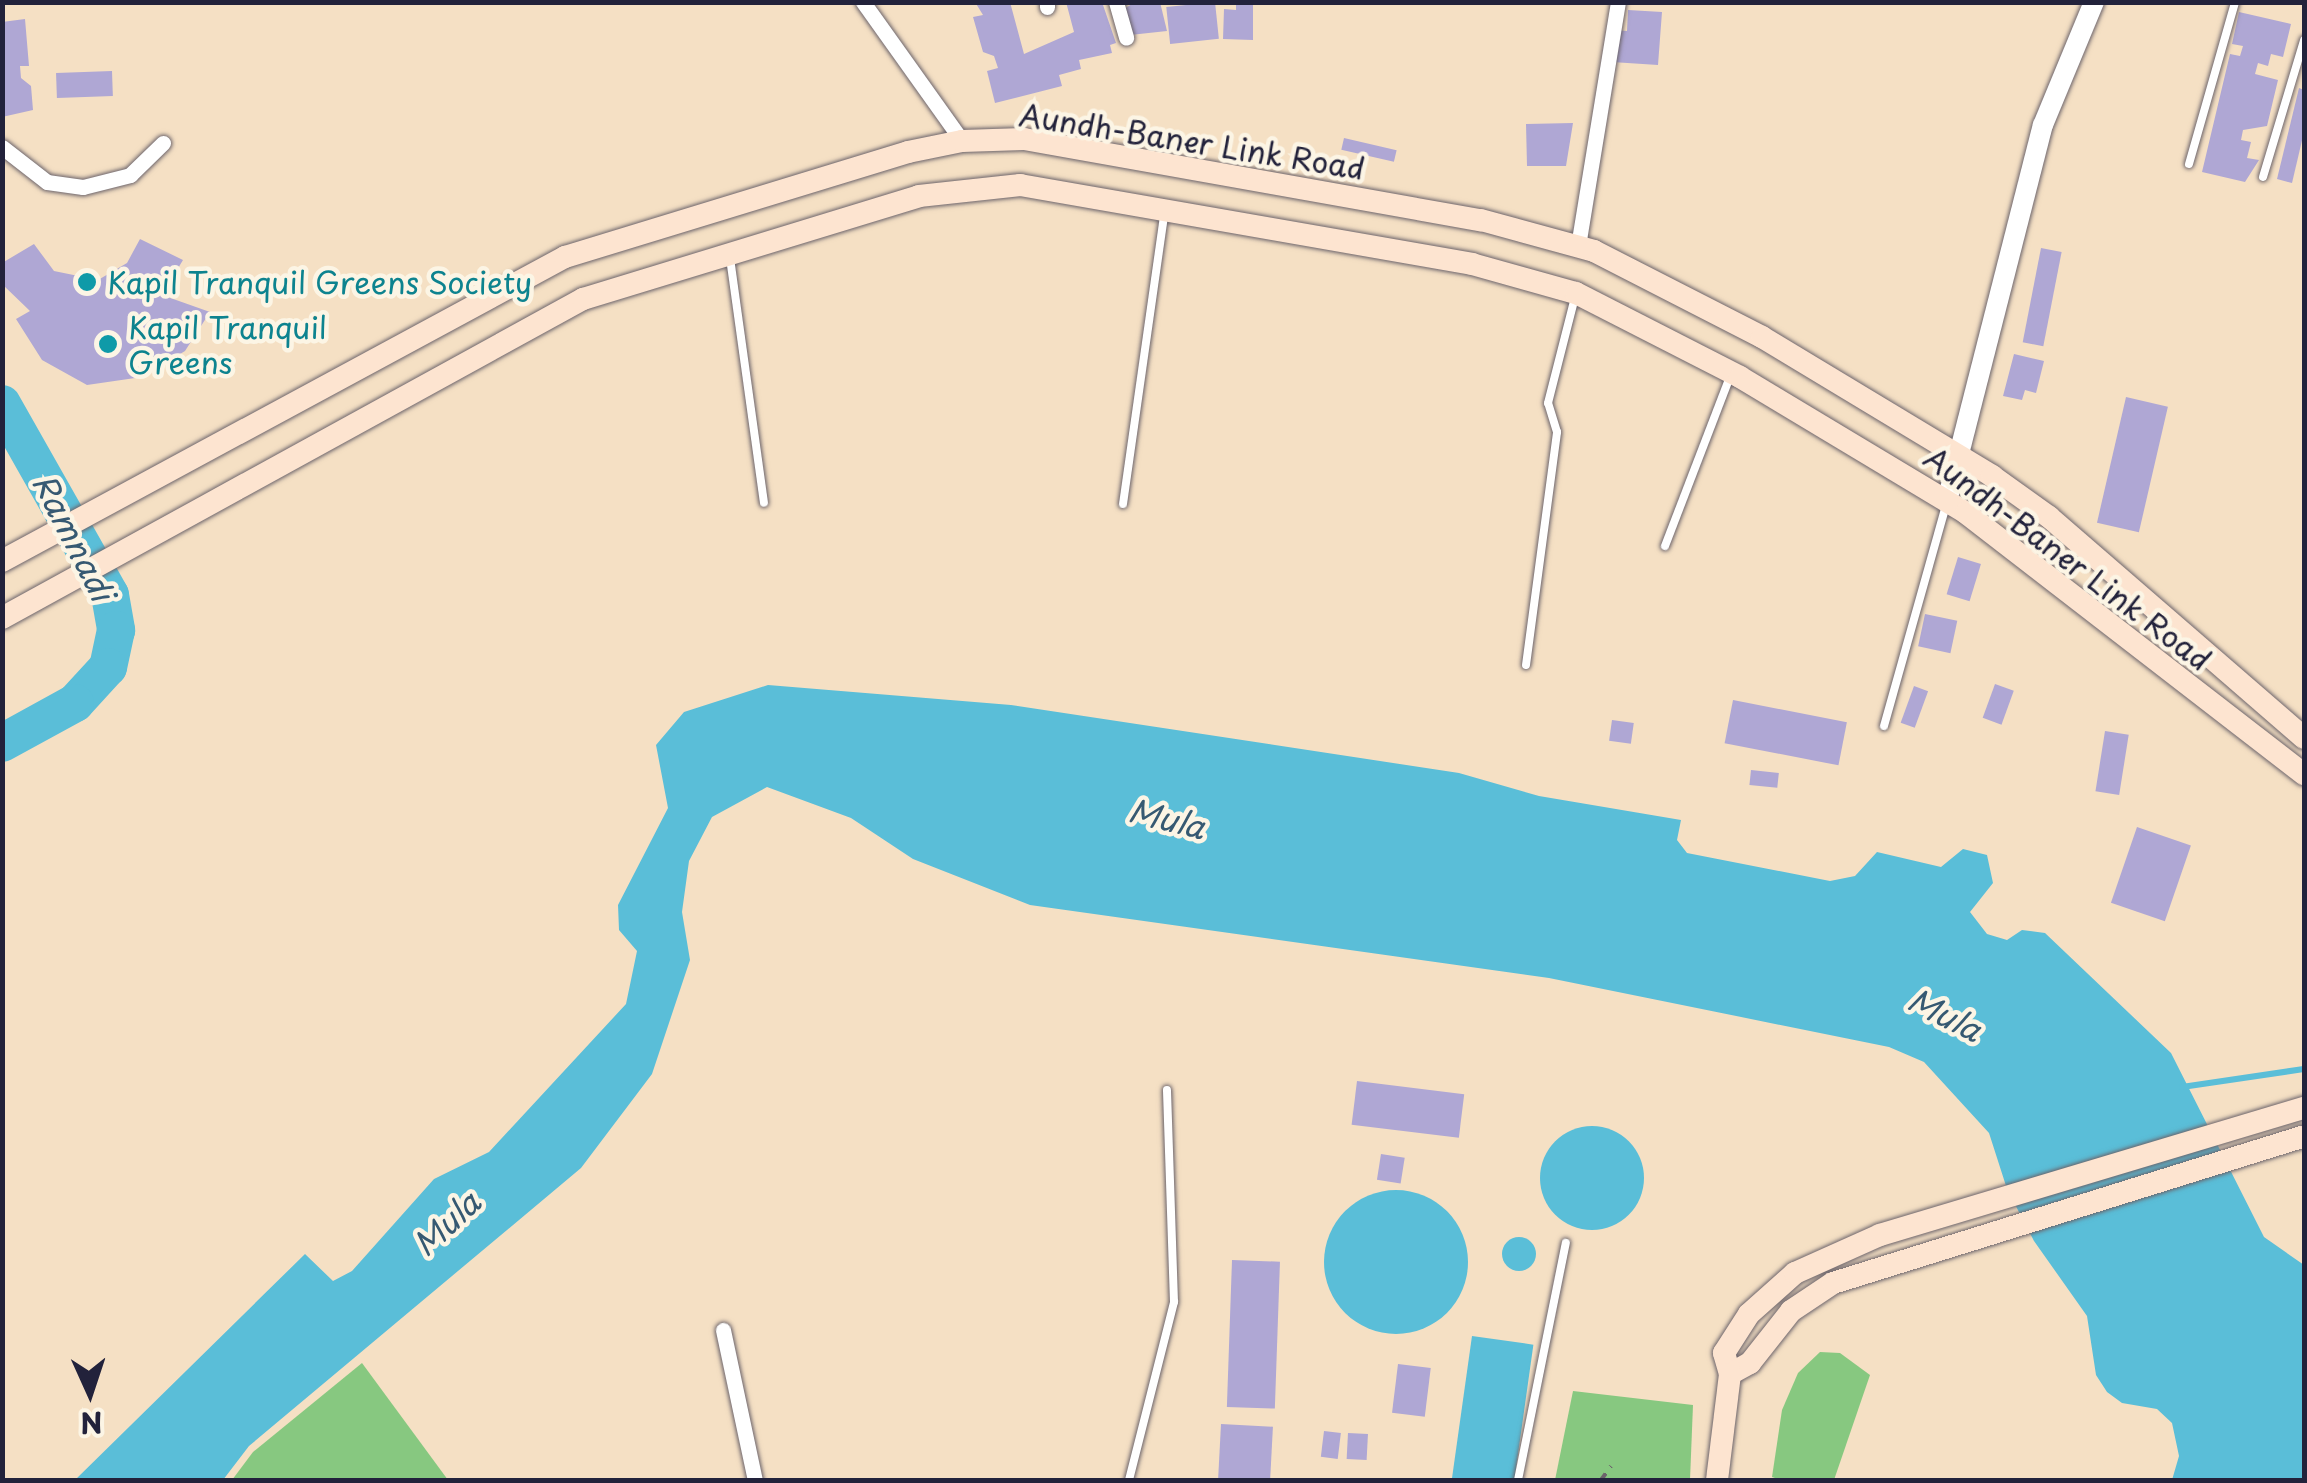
<!DOCTYPE html>
<style>
body{margin:0}
#map{position:relative;width:2307px;height:1483px;overflow:hidden;background:#f5e0c4;font-family:"Playpen Sans",sans-serif}
div>[style]{position:absolute}
[style*='--x']{left:calc(var(--x)*1px);top:calc(var(--y)*1px);width:calc(var(--w)*1px);rotate:calc(var(--a)*1deg)}
.green>*{inset:0;background:#87c880}
.water>*{inset:0;background:#5abed8;transform-origin:0 0}
.round{border-radius:50%}
.stream>*{height:6px;margin:-3px;padding:0 3px;transform-origin:3px;border-radius:3px;background:#5abed8}
.river>*{height:38px;margin:-19px;padding:0 19px;transform-origin:19px;border-radius:19px;background:#5abed8}
.building>*{inset:0;background:#afa7d4;transform-origin:0 0}
.path>*{height:4px;margin-top:-2px;transform-origin:0;background:repeating-linear-gradient(90deg,#6c646b 0 8px,transparent 0 16px)}
.roads{filter:drop-shadow(0 0 2px #6c646b) drop-shadow(0 0 2px #6c646b)}
.service>*{height:8px;margin:-4px;padding:0 4px;transform-origin:4px;border-radius:4px;background:#fff}
.minor>*{height:15px;margin:-7.5px;padding:0 7.5px;transform-origin:7.5px;border-radius:7.5px;background:#fff}
.tertiary>*{height:20px;margin:-10px;padding:0 10px;transform-origin:10px;border-radius:10px;background:#fff}
.secondary>*{height:22px;margin:-11px;padding:0 11px;transform-origin:11px;border-radius:11px;background:#fde4d0}
.dots>*{width:28px;height:28px;translate:-50% -50%;box-sizing:border-box;border:5px solid #fcf5e5;border-radius:50%}
span{translate:-50% -50%;white-space:nowrap;text-align:center;line-height:1.15;-webkit-text-stroke:9px #fcf5e5;paint-order:stroke}
.street-label{font-size:30px;color:#22223b}
.culture-label{font-size:30px;color:#0d838f}
.left{translate:0 -50%;text-align:left}
.water-label{font-size:32px;color:#365972;font-style:italic}
.frame{position:absolute;inset:0;border:5px solid #22223b;pointer-events:none}
.north{position:absolute;left:40px;top:1343px;width:100px;height:100px;-webkit-text-stroke:8px #fcf5e5;paint-order:stroke;rotate:177deg;font-size:28px;font-weight:700;line-height:40px;text-align:center;color:#22223b}
.north::after{content:'';display:block;margin:auto;width:35px;height:45px;background:#22223b;clip-path:polygon(50% 0,100% 100%,50% 72%,0 100%)}
</style>
<div id="map">
<div class="green">
<div style="clip-path:polygon(1820px 1352px,1840px 1353px,1870px 1375px,1834px 1480px,1781px 1480px,1772px 1477px,1782px 1410px,1798px 1373px)"></div>
<div style="clip-path:polygon(362px 1363px,448px 1480px,232px 1480px,253px 1452px)"></div>
<div style="clip-path:polygon(1573px 1391px,1693px 1405px,1690px 1480px,1555px 1480px)"></div>
</div>
<div class="water">
<div style="clip-path:polygon(768px 685px,1011px 705px,1459px 773px,1539px 796px,1681px 820px,1677px 840px,1687px 853px,1830px 881px,1855px 876px,1877px 852px,1941px 867px,1963px 849px,1987px 855px,1993px 883px,1970px 912px,1987px 934px,2007px 940px,2022px 930px,2045px 933px,2171px 1053px,2264px 1237px,2304px 1265px,2304px 1480px,2172px 1480px,2179px 1456px,2172px 1423px,2157px 1409px,2122px 1403px,2107px 1392px,2096px 1375px,2087px 1316px,2034px 1241px,2007px 1189px,1989px 1133px,1924px 1062px,1889px 1047px,1549px 978px,1030px 905px,913px 859px,851px 818px,767px 787px,712px 817px,689px 861px,682px 912px,690px 960px,652px 1074px,581px 1168px,249px 1446px,223px 1480px,75px 1480px,305px 1254px,333px 1281px,352px 1271px,434px 1179px,489px 1152px,626px 1004px,637px 951px,619px 930px,618px 905px,668px 808px,656px 745px,684px 712px)"></div>
<div class="round" style="left:1540px;top:1126px;width:104px;height:104px"></div>
<div class="round" style="left:1324px;top:1190px;width:144px;height:144px"></div>
<div class="round" style="left:1502px;top:1237px;width:34px;height:34px"></div>
<div style="left:1472px;top:1336px;width:62px;height:144px;rotate:8deg"></div>
</div>
<div class="stream">
<div style="--x:2182;--y:1087;--w:123;--a:-8.4"></div>
</div>
<div class="river">
<div style="--x:2;--y:404;--w:219;--a:60.5"></div>
<div style="--x:110;--y:595;--w:36;--a:80"></div>
<div style="--x:116;--y:630;--w:38;--a:102"></div>
<div style="--x:108;--y:667;--w:49;--a:132.5"></div>
<div style="--x:75;--y:703;--w:83;--a:151.3"></div>
</div>
<div class="building">
<div style="clip-path:polygon(975px 2px,1010px 2px,1024px 54px,1074px 32px,1066px 2px,1102px 2px,1116px 43px,1110px 45px,1112px 53px,1079px 60px,1081px 69px,1059px 75px,1062px 86px,995px 103px,987px 71px,998px 68px,994px 56px,983px 52px,973px 17px,983px 15px)"></div>
<div style="clip-path:polygon(1135px 2px,1160px 2px,1167px 31px,1130px 35px,1124px 9px)"></div>
<div style="left:1215px;top:2px;width:37px;height:49px;rotate:84deg"></div>
<div style="clip-path:polygon(1236px 3px,1253px 3px,1253px 40px,1223px 39px,1224px 9px,1236px 10px)"></div>
<div style="clip-path:polygon(1628px 10px,1662px 12px,1658px 65px,1612px 62px,1614px 30px,1627px 31px)"></div>
<div style="clip-path:polygon(2239px 12px,2291px 24px,2283px 57px,2271px 54px,2268px 66px,2258px 63px,2255px 74px,2278px 80px,2267px 126px,2243px 130px,2241px 140px,2251px 142px,2247px 158px,2259px 160px,2245px 182px,2202px 172px,2230px 54px,2240px 56px,2243px 46px,2232px 44px)"></div>
<div style="clip-path:polygon(25px 19px,29px 66px,20px 66px,21px 78px,31px 86px,33px 110px,2px 117px,2px 22px)"></div>
<div style="left:112px;top:71px;width:25px;height:56px;rotate:88deg"></div>
<div style="clip-path:polygon(2299px 88px,2304px 90px,2304px 132px,2292px 183px,2277px 179px)"></div>
<div style="clip-path:polygon(1573px 123px,1566px 166px,1527px 166px,1526px 124px)"></div>
<div style="left:1344px;top:138px;width:54px;height:12px;rotate:13deg"></div>
<div style="clip-path:polygon(140px 239px,183px 260px,162px 295px,210px 312px,185px 351px,142px 377px,87px 385px,42px 360px,16px 319px,30px 311px,2px 284px,2px 263px,34px 244px,54px 271px,98px 280px,127px 263px)"></div>
<div style="left:2041px;top:248px;width:21px;height:96px;rotate:11deg"></div>
<div style="clip-path:polygon(2014px 354px,2044px 361px,2036px 393px,2025px 390px,2022px 400px,2003px 396px)"></div>
<div style="left:2126px;top:397px;width:43px;height:129px;rotate:13deg"></div>
<div style="left:1958px;top:557px;width:24px;height:39px;rotate:17deg"></div>
<div style="left:1925px;top:614px;width:33px;height:33px;rotate:12deg"></div>
<div style="left:1995px;top:684px;width:20px;height:36px;rotate:20deg"></div>
<div style="left:1914px;top:686px;width:15px;height:39px;rotate:20deg"></div>
<div style="left:1733px;top:700px;width:116px;height:44px;rotate:11deg"></div>
<div style="left:1612px;top:720px;width:22px;height:21px;rotate:8deg"></div>
<div style="left:2105px;top:731px;width:24px;height:61px;rotate:9deg"></div>
<div style="left:1751px;top:770px;width:28px;height:15px;rotate:6deg"></div>
<div style="left:2137px;top:827px;width:57px;height:80px;rotate:19deg"></div>
<div style="left:1357px;top:1081px;width:108px;height:44px;rotate:7deg"></div>
<div style="left:1381px;top:1154px;width:24px;height:26px;rotate:9deg"></div>
<div style="left:1232px;top:1260px;width:48px;height:147px;rotate:2deg"></div>
<div style="left:1398px;top:1364px;width:33px;height:49px;rotate:7deg"></div>
<div style="left:1221px;top:1424px;width:52px;height:56px;rotate:3deg"></div>
<div style="left:1324px;top:1431px;width:17px;height:26px;rotate:7deg"></div>
<div style="left:1348px;top:1433px;width:20px;height:26px;rotate:3deg"></div>
</div>
<div class="path">
<div style="--x:1601;--y:1480;--w:17;--a:-54"></div>
</div>
<div class="roads">
<div class="service">
<div style="--x:2189;--y:164;--w:168;--a:-74.1"></div>
<div style="--x:2263;--y:177;--w:143;--a:-73.3"></div>
<div style="--x:730;--y:258;--w:247;--a:82.1"></div>
<div style="--x:1123;--y:504;--w:292;--a:-81.9"></div>
<div style="--x:1665;--y:546;--w:181;--a:-69"></div>
<div style="--x:1526;--y:665;--w:235;--a:-82.4"></div>
<div style="--x:1557;--y:432;--w:30;--a:-107"></div>
<div style="--x:1548;--y:403;--w:109;--a:-75.7"></div>
<div style="--x:1884;--y:726;--w:229;--a:-74.3"></div>
<div style="--x:1129;--y:1480;--w:184;--a:-75.8"></div>
<div style="--x:1174;--y:1302;--w:212;--a:-91.9"></div>
<div style="--x:1518;--y:1480;--w:242;--a:-78.6"></div>
</div>
<div class="minor">
<div style="--x:863;--y:2;--w:171;--a:54.5"></div>
<div style="--x:1047;--y:2;--w:5;--a:90"></div>
<div style="--x:1116;--y:2;--w:37;--a:74"></div>
<div style="--x:2;--y:147;--w:57;--a:37.9"></div>
<div style="--x:47;--y:182;--w:36;--a:8"></div>
<div style="--x:83;--y:187;--w:49;--a:-14.3"></div>
<div style="--x:130;--y:175;--w:46;--a:-44.1"></div>
<div style="--x:1578;--y:246;--w:247;--a:-80.7"></div>
<div style="--x:723;--y:1330;--w:153;--a:78"></div>
</div>
<div class="tertiary">
<div style="--x:1947;--y:501;--w:388;--a:-75.7"></div>
<div style="--x:2043;--y:125;--w:133;--a:-67.5"></div>
</div>
<div class="secondary">
<div style="--x:2;--y:561;--w:640;--a:-28.37"></div>
<div style="--x:565;--y:257;--w:359;--a:-17"></div>
<div style="--x:908;--y:152;--w:55;--a:-11.5"></div>
<div style="--x:962;--y:141;--w:62;--a:-1.8"></div>
<div style="--x:1024;--y:139;--w:464;--a:10.1"></div>
<div style="--x:1481;--y:220;--w:117;--a:15.3"></div>
<div style="--x:1594;--y:251;--w:189;--a:27.1"></div>
<div style="--x:1762;--y:337;--w:269;--a:31.1"></div>
<div style="--x:1992;--y:476;--w:70;--a:35.7"></div>
<div style="--x:2049;--y:517;--w:337;--a:40.9"></div>
<div style="--x:2;--y:618;--w:663;--a:-28.77"></div>
<div style="--x:583;--y:299;--w:351;--a:-17"></div>
<div style="--x:919;--y:196;--w:102;--a:-6.2"></div>
<div style="--x:1020;--y:185;--w:459;--a:9.9"></div>
<div style="--x:1472;--y:264;--w:108;--a:15.6"></div>
<div style="--x:1576;--y:293;--w:184;--a:27.1"></div>
<div style="--x:1740;--y:377;--w:264;--a:31"></div>
<div style="--x:1966;--y:513;--w:427;--a:37.7"></div>
<div style="--x:1730;--y:1374;--w:23;--a:-29"></div>
<div style="--x:1750;--y:1363;--w:66;--a:-51.7"></div>
<div style="--x:1791;--y:1311;--w:50;--a:-33.7"></div>
<div style="--x:1833;--y:1283;--w:493;--a:-17.3"></div>
<div style="--x:1717;--y:1480;--w:107;--a:-83"></div>
<div style="--x:1730;--y:1374;--w:22;--a:-106"></div>
<div style="--x:1724;--y:1353;--w:46;--a:-57.3"></div>
<div style="--x:1749;--y:1314;--w:62;--a:-41.7"></div>
<div style="--x:1795;--y:1273;--w:93;--a:-24.1"></div>
<div style="--x:1880;--y:1235;--w:443;--a:-16.7"></div>
</div>
</div>
<div class="dots">
<div style="left:87px;top:282px;background:#0f9aa8"></div>
<div style="left:108px;top:344px;background:#0f9aa8"></div>
</div>
<div class="street-label">
<span style="left:1192px;top:141px;rotate:9deg">Aundh-Baner Link Road</span>
<span style="left:2068px;top:558px;rotate:37deg">Aundh-Baner Link Road</span>
</div>
<div class="culture-label">
<span class="left" style="left:107px;top:282px">Kapil Tranquil Greens Society</span>
<span class="left" style="left:128px;top:344px">Kapil Tranquil<br>Greens</span>
</div>
<div class="water-label">
<span style="left:74px;top:537px;rotate:63deg">Ramnadi</span>
<span style="left:1167px;top:818px;rotate:14deg">Mula</span>
<span style="left:1945px;top:1014px;rotate:27deg">Mula</span>
<span style="left:446px;top:1223px;rotate:-43deg">Mula</span>
</div>
<div class="frame"></div>
<div class="north">N</div>
</div>
